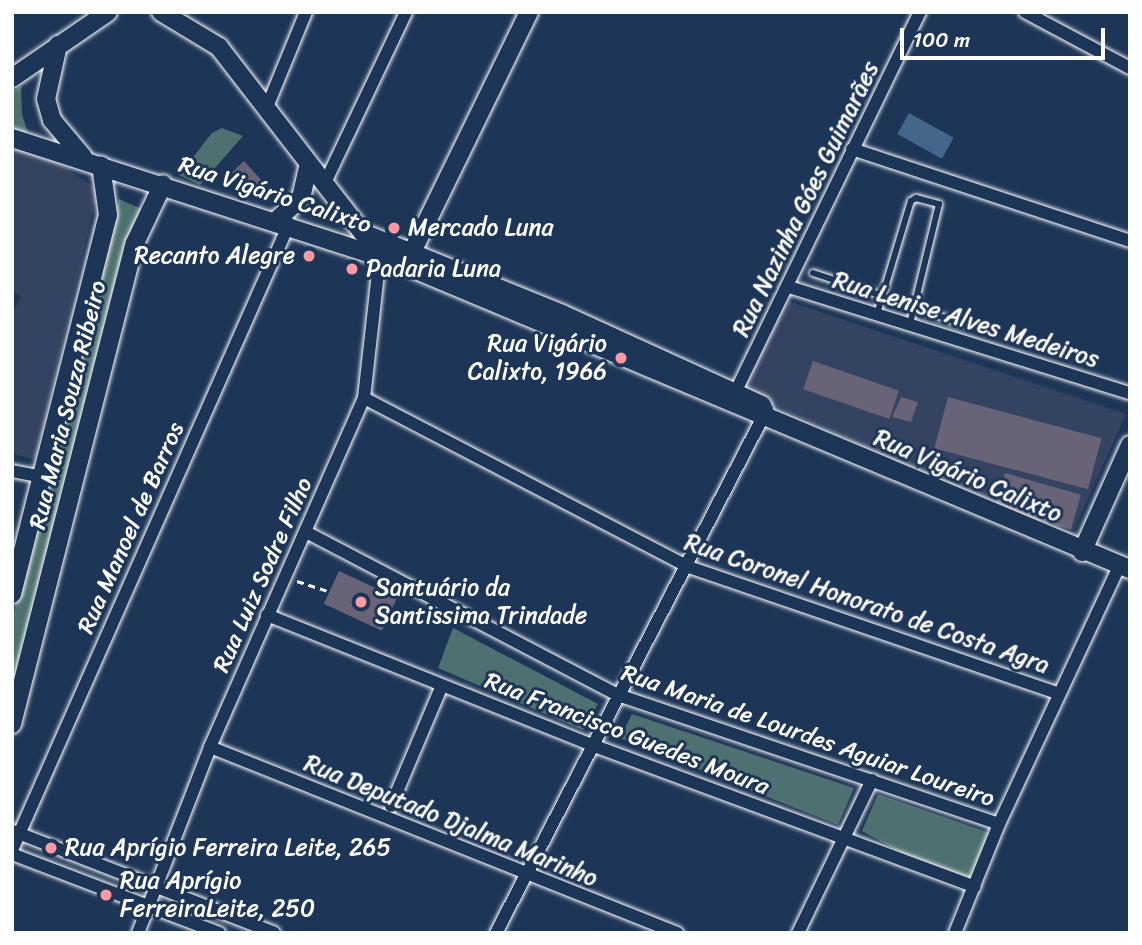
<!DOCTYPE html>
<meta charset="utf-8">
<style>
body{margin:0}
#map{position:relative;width:1142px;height:945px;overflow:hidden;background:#1d3557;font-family:Sriracha,sans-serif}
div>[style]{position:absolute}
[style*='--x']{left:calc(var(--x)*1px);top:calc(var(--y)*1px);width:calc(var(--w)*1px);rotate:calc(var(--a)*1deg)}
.built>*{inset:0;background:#344361}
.green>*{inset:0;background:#4e7070}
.water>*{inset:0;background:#45668b;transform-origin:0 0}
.building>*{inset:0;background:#686377;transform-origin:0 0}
.path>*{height:2.5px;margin-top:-1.25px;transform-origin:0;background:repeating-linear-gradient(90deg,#fff 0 7px,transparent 0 12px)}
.roads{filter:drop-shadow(0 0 2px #fff) drop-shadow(0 0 2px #fff)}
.lane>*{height:6px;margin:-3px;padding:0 3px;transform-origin:3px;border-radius:3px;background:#1d3557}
.street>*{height:12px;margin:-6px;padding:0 6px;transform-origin:6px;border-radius:6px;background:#1d3557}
.secondary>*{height:18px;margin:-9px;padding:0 9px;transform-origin:9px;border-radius:9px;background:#1d3557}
.dots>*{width:19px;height:19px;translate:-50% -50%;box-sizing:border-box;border:4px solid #1d3557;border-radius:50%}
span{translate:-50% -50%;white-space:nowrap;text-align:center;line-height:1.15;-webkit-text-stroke:6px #1d3557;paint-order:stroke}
.street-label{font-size:24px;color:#fff}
.poi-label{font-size:24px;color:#fff}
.left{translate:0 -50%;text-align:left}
.right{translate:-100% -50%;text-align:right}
.frame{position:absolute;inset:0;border:14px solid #fff;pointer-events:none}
.scale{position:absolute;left:900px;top:28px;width:205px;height:32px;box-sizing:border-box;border:4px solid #fff;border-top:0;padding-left:9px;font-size:21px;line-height:24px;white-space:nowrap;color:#fff;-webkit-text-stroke:5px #1d3557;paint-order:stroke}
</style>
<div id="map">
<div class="built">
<div style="clip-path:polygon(12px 149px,57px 162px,98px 190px,35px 460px,12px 453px,12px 316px,21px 296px,12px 291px)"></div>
<div style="clip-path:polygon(785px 300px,1126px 414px,1074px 530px,937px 479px,740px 390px)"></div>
</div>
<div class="green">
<div style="clip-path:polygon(21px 86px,22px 114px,30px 140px,12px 135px,12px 92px)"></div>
<div style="clip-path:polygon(222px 128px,243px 136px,200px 185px,179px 175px,212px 133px)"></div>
<div style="clip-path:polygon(119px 199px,144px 210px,12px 703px,12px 619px)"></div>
<div style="clip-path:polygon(453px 628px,598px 704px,583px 730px,438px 668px)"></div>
<div style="clip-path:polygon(632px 714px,854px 788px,838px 825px,620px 738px)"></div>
<div style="clip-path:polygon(878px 794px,990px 833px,969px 880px,906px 855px,862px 831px)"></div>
</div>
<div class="water">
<div style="left:909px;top:113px;width:51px;height:24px;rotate:29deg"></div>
</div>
<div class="building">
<div style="clip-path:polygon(244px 161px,265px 184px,253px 194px,229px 175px)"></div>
<div style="left:813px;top:361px;width:91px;height:30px;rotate:19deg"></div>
<div style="clip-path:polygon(901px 397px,918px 402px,911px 422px,892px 417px)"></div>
<div style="left:948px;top:397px;width:159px;height:53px;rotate:15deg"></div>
<div style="left:1005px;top:473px;width:79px;height:36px;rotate:16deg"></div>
<div style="left:339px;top:571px;width:64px;height:36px;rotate:25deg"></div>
</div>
<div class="path">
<div style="--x:297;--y:581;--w:36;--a:18"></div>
</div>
<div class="roads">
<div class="lane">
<div style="--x:813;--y:273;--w:74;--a:18.2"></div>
<div style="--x:914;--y:307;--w:51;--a:19.5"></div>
<div style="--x:877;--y:314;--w:118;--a:-73.3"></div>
<div style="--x:911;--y:201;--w:6;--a:-31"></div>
<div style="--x:916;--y:198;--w:24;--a:15"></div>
<div style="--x:939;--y:204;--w:123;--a:103.6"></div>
</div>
<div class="street">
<div style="--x:1025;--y:12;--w:119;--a:28.1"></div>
<div style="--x:267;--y:107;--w:103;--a:-67.7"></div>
<div style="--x:852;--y:149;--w:293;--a:18.3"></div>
<div style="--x:324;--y:185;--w:191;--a:-64.6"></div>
<div style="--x:789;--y:287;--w:357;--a:17.3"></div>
<div style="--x:364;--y:398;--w:366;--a:27.5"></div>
<div style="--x:689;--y:567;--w:391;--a:18.9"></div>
<div style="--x:732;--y:399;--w:430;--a:-64.1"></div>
<div style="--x:12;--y:471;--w:31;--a:11"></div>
<div style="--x:306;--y:532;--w:352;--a:27.6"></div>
<div style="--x:618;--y:695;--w:402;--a:18.7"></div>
<div style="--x:267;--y:615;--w:350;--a:21.8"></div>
<div style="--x:592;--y:745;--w:408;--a:20.3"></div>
<div style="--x:210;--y:747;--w:503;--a:21.72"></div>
<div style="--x:391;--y:806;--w:131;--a:-67.1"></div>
<div style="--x:13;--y:831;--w:280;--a:21.3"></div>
<div style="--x:12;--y:850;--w:685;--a:-66.13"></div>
<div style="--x:12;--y:854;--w:222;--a:20.9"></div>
<div style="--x:138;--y:933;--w:199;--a:-68.8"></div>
<div style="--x:210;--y:747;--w:381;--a:-66.2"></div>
<div style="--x:364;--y:398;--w:144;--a:-83.6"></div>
<div style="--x:496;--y:933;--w:590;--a:-62.65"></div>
<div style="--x:798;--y:933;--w:170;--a:-64.2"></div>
<div style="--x:955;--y:933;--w:118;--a:-68"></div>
<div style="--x:999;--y:824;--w:286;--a:-65"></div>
</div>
<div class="secondary">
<div style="--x:161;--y:12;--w:68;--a:31.1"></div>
<div style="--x:219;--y:47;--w:235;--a:52.3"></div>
<div style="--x:363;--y:233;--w:215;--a:22.1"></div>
<div style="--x:562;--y:314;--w:220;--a:24.5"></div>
<div style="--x:58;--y:45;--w:55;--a:102.5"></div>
<div style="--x:46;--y:99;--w:22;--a:74"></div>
<div style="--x:52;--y:120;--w:48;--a:50"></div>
<div style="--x:12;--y:78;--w:116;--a:-34.5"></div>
<div style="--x:12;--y:138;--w:404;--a:17.9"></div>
<div style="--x:397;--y:262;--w:795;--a:22.73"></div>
<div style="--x:277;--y:220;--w:33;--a:-43"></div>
<div style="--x:301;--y:198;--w:35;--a:-77"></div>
<div style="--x:411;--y:254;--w:269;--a:-64"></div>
<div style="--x:1082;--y:552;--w:117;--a:-65.8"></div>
<div style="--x:12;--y:594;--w:391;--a:-75.8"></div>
<div style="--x:108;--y:215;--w:50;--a:-98"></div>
<div style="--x:12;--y:724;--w:496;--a:-75.7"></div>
<div style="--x:135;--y:243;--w:65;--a:-64.6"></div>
</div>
</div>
<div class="dots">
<div style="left:394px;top:228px;background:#ff9aa2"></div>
<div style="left:309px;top:256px;background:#ff9aa2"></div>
<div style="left:352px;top:269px;background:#ff9aa2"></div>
<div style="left:621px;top:358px;background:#ff9aa2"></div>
<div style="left:361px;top:602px;background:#ff9aa2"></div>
<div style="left:51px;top:848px;background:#ff9aa2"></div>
<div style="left:106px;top:895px;background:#ff9aa2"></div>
</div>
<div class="street-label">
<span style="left:275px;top:195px;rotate:18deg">Rua Vigário Calixto</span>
<span style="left:806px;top:199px;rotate:-64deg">Rua Nazinha Góes Guimarães</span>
<span style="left:966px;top:320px;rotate:17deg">Rua Lenise Alves Medeiros</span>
<span style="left:68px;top:405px;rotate:-76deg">Rua Maria Souza Ribeiro</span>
<span style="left:968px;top:476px;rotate:23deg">Rua Vigário Calixto</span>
<span style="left:131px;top:528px;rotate:-66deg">Rua Manoel de Barros</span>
<span style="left:263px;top:575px;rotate:-66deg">Rua Luiz Sodre Filho</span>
<span style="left:867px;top:604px;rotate:19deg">Rua Coronel Honorato de Costa Agra</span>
<span style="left:627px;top:734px;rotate:21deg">Rua Francisco Guedes Moura</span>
<span style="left:808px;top:736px;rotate:19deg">Rua Maria de Lourdes Aguiar Loureiro</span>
<span style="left:451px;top:821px;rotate:22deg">Rua Deputado Djalma Marinho</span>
</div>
<div class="poi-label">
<span class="left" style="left:408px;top:228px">Mercado Luna</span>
<span class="right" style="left:295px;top:256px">Recanto Alegre</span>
<span class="left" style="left:366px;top:269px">Padaria Luna</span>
<span class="right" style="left:607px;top:358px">Rua Vigário<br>Calixto, 1966</span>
<span class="left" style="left:375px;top:602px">Santuário da<br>Santissima Trindade</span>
<span class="left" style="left:65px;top:848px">Rua Aprígio Ferreira Leite, 265</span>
<span class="left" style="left:120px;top:895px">Rua Aprígio<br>FerreiraLeite, 250</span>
</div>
<div class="frame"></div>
<div class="scale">100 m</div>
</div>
